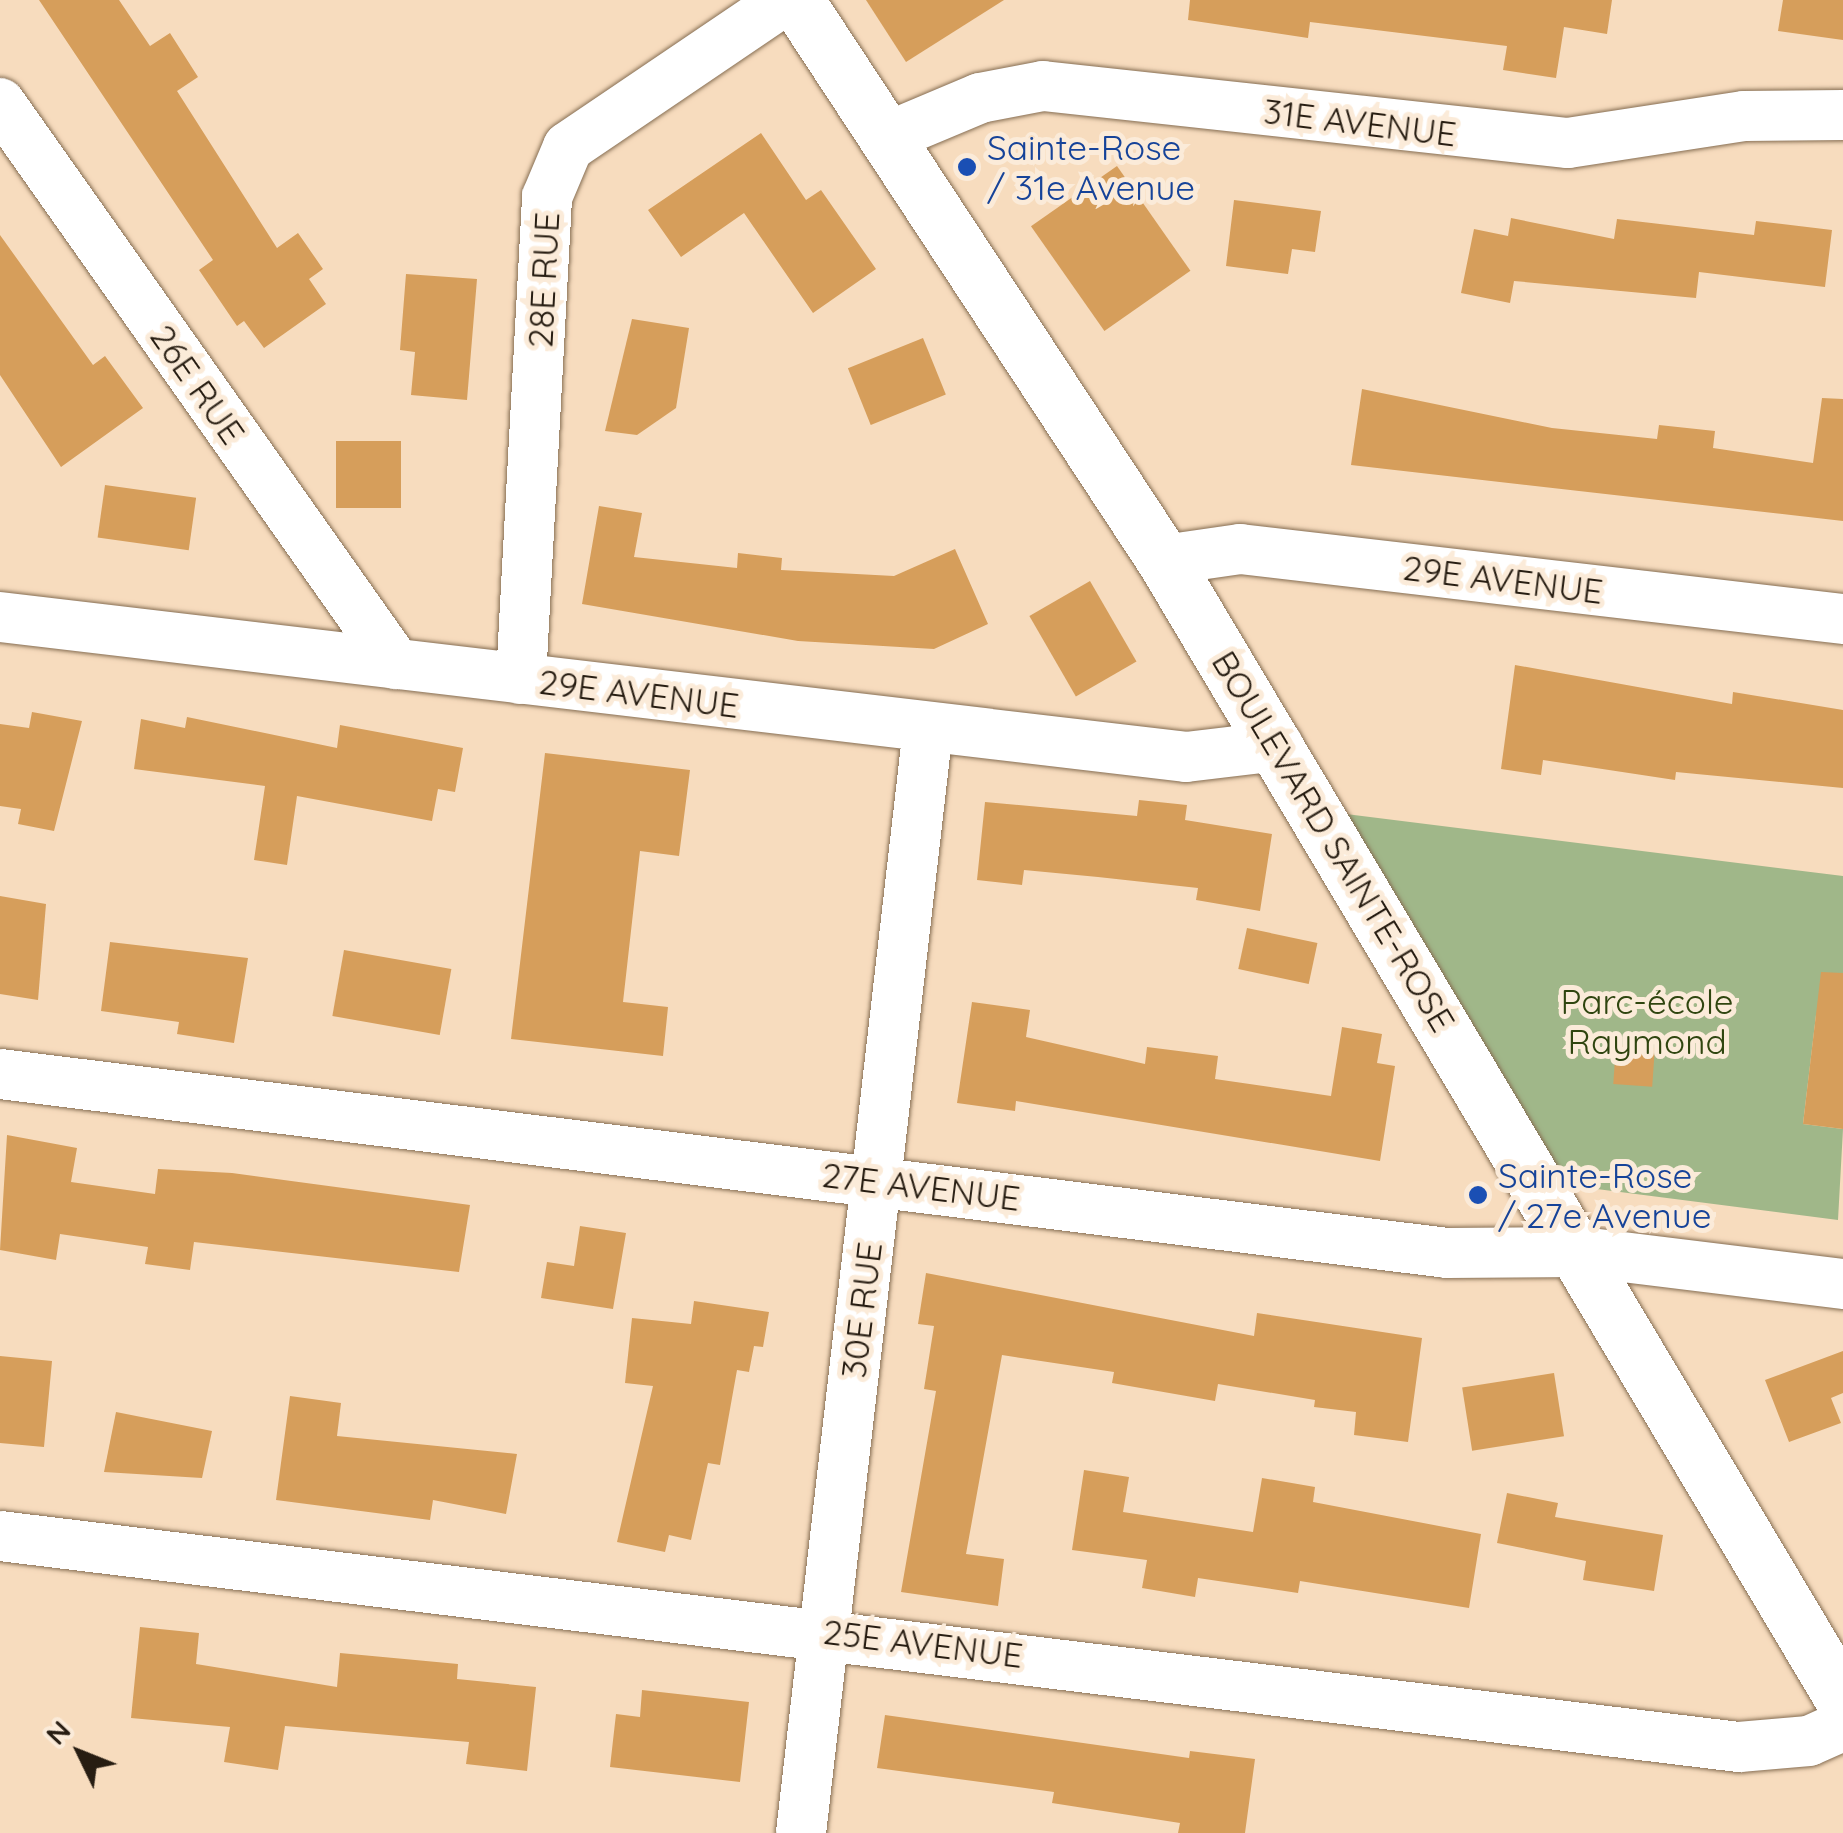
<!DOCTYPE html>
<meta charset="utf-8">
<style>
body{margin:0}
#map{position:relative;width:1843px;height:1833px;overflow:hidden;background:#f7dcbe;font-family:Quicksand,sans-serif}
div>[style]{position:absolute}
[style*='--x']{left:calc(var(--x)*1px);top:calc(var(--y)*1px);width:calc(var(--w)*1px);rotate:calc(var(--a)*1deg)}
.green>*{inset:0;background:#a0b789}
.building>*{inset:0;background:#d69e5b;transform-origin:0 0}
.roads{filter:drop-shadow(0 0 2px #866e53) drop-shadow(0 0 2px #866e53)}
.minor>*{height:50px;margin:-25px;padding:0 25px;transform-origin:25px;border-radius:25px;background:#fff}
.tertiary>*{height:55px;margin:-27.5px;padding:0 27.5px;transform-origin:27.5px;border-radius:27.5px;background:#fff}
.dots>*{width:28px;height:28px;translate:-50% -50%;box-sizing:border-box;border:5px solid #fbebd9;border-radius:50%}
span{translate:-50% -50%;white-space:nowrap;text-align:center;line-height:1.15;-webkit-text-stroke:10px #fbebd9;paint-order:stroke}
.street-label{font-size:35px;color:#271d12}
.transit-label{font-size:35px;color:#164399}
.left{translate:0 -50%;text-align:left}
.park-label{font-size:35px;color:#2f450f}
.north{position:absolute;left:30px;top:1703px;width:100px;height:100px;-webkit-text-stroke:8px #fbebd9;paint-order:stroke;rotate:313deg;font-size:28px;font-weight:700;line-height:40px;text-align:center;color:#271d12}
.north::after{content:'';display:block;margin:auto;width:35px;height:45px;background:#271d12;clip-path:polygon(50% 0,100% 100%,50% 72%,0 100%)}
</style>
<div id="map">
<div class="green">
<div style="clip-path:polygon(1322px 811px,1843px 876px,1843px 1017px,1816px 1015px,1803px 1124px,1843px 1129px,1838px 1220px,1550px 1183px)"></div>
</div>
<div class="building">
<div style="clip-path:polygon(39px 0,119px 0,150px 46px,170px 33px,198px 77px,177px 91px,277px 248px,298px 233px,323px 269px,309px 279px,326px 304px,264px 348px,244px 321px,237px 326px,199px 270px,213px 260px)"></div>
<div style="clip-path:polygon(866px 0,1004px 0,906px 62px)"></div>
<div style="clip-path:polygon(1190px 0,1612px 0,1607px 34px,1564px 27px,1556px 78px,1503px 70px,1507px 46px,1310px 22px,1308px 38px,1188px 20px)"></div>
<div style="clip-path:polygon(1783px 0,1843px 0,1843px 40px,1778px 31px)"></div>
<div style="clip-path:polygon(761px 133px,806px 200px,821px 190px,876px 269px,813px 313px,744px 213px,681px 257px,648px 210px)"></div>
<div style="left:1117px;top:166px;width:128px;height:105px;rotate:55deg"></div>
<div style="clip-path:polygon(1234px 200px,1321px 211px,1315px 252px,1292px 249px,1288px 274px,1226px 266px)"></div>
<div style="clip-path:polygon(1511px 218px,1614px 239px,1617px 219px,1754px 235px,1756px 221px,1832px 230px,1825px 287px,1699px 272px,1696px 298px,1514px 281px,1510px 303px,1461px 293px,1474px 229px,1508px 236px)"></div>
<div style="clip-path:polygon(0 235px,93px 365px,105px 356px,143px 408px,61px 467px,0 375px)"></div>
<div style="clip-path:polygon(406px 274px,477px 279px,467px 400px,411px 395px,415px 352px,400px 350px)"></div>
<div style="clip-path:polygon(632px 319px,689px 328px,676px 408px,637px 435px,605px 431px)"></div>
<div style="left:923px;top:338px;width:61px;height:81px;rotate:68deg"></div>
<div style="clip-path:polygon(1362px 389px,1552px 428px,1657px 439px,1659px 425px,1715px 431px,1713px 448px,1813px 463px,1822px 398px,1843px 399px,1843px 521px,1351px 465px)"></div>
<div style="left:401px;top:441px;width:67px;height:65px;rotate:90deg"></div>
<div style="left:105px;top:485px;width:92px;height:53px;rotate:8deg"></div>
<div style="clip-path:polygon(599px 506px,642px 513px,634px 557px,737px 568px,738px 553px,782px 558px,781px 570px,894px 576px,955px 549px,988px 624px,934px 649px,798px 641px,582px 604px)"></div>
<div style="left:1090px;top:581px;width:93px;height:70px;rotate:60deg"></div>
<div style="clip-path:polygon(1515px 665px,1732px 704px,1733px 692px,1843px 710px,1843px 788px,1676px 772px,1675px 780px,1543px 760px,1541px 775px,1501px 769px)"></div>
<div style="clip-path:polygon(32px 712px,82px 721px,54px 831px,18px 824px,21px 809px,0 806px,0 724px,29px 728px)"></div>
<div style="clip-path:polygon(187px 717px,337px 748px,340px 725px,463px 748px,455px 792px,438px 789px,432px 821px,297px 796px,287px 865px,254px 860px,265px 786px,134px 769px,141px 719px,185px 728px)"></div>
<div style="clip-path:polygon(545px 753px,690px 770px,679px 856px,640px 851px,623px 1002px,668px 1007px,663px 1056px,511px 1039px)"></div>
<div style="clip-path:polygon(1139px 800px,1187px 805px,1185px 820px,1272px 834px,1260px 911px,1196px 900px,1198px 888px,1098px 877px,1024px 870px,1022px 885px,977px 880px,985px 802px,1137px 816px)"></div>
<div style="clip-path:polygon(0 896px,46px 904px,38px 1000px,0 994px)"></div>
<div style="left:1247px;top:928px;width:72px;height:42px;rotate:12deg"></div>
<div style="clip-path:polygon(110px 942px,248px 958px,234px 1043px,177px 1034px,179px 1022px,101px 1011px)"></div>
<div style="left:344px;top:950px;width:109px;height:67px;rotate:10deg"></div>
<div style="clip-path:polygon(1821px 972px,1843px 973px,1843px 1129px,1803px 1124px)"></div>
<div style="clip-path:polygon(972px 1002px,1030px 1010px,1026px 1037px,1145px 1064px,1147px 1047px,1218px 1056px,1215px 1079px,1331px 1096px,1342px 1027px,1382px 1034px,1377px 1063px,1395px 1066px,1380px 1161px,1016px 1101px,1015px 1111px,957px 1103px)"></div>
<div style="left:1616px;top:1045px;width:39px;height:39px;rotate:4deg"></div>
<div style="clip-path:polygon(7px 1135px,77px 1148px,71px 1182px,155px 1194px,158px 1169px,232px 1173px,470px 1205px,459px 1272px,194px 1242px,190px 1270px,145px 1264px,148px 1247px,60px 1234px,56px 1260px,0 1250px)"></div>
<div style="clip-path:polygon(580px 1226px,626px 1233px,613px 1309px,541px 1298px,547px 1262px,574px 1266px)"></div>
<div style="clip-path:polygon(926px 1273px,1254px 1336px,1257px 1313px,1422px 1338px,1408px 1442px,1354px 1435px,1356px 1412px,1314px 1407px,1315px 1400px,1218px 1384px,1215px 1401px,1112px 1383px,1114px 1372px,1002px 1355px,966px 1554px,1004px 1559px,998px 1606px,901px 1592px,936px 1391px,924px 1389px,934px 1326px,918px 1324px)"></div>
<div style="clip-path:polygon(694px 1301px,769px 1312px,763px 1347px,754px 1346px,749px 1372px,737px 1370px,720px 1465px,708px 1463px,691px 1540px,669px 1535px,665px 1552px,617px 1542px,653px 1386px,625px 1383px,632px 1318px,691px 1324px)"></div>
<div style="clip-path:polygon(1843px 1351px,1843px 1393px,1831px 1398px,1841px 1423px,1789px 1442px,1765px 1380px)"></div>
<div style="clip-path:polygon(0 1356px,52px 1361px,44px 1447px,0 1443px)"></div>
<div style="left:1554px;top:1373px;width:64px;height:93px;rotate:81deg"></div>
<div style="clip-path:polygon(290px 1396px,341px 1403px,337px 1436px,517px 1454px,506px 1514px,433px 1500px,430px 1520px,276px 1500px)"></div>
<div style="clip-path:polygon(116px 1412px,212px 1431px,202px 1478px,104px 1472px)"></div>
<div style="clip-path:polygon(1084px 1470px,1129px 1477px,1123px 1512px,1253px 1532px,1262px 1478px,1315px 1487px,1313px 1502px,1481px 1534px,1469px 1608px,1300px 1581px,1298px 1593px,1198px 1578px,1195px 1597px,1142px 1588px,1147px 1560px,1072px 1550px)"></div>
<div style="clip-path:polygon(1507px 1493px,1558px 1503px,1555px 1517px,1663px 1535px,1654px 1591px,1583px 1580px,1586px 1561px,1497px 1543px)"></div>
<div style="clip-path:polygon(140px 1627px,199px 1633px,196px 1664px,337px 1687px,340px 1653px,458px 1664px,457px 1679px,536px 1687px,527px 1771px,466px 1764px,469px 1742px,285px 1726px,278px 1770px,224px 1762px,230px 1727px,131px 1718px)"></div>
<div style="clip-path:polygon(642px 1690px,749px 1702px,740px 1782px,610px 1767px,616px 1714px,640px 1717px)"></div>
<div style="clip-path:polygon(885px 1715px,1189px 1758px,1190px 1751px,1255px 1759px,1245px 1833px,1178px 1833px,1180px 1823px,1052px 1803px,1054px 1792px,877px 1768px)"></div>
</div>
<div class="roads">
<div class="minor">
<div style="--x:0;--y:103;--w:687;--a:54.78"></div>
<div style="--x:885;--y:138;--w:103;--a:-22.8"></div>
<div style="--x:980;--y:98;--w:64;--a:-10.8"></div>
<div style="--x:1043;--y:86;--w:528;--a:6.2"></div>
<div style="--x:1568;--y:143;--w:178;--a:-8.7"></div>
<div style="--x:1744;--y:116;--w:99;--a:-0.6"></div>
<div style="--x:1164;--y:560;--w:77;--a:-8.2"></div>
<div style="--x:1240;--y:549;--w:607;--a:6.62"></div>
<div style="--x:0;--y:617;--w:1194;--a:6.73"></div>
<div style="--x:1186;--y:757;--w:93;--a:-6.8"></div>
<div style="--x:521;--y:679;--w:483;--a:-86.9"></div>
<div style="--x:547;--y:197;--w:54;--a:-67.2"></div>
<div style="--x:568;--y:147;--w:262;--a:-34.1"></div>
<div style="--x:0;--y:1074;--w:1458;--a:7.05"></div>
<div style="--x:1447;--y:1253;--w:135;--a:-0.4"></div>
<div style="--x:1582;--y:1252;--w:263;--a:7"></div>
<div style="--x:0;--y:1536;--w:1752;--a:6.92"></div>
<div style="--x:1739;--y:1747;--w:70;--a:-4.9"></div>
<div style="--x:1809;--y:1741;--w:37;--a:-24"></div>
<div style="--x:801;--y:1833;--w:1112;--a:-83.44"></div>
</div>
<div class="tertiary">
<div style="--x:796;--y:0;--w:670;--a:56.69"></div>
<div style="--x:1164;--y:560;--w:1327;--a:59.22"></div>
</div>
</div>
<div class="dots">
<div style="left:967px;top:167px;background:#1a4fb4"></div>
<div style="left:1478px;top:1195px;background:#1a4fb4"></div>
</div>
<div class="street-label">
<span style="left:1360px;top:122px;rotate:7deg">31E AVENUE</span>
<span style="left:543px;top:280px;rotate:-87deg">28E RUE</span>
<span style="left:198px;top:384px;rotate:55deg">26E RUE</span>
<span style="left:1503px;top:579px;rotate:7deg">29E AVENUE</span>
<span style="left:639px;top:693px;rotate:7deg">29E AVENUE</span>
<span style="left:1334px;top:841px;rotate:59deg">BOULEVARD SAINTE-ROSE</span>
<span style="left:921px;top:1186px;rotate:7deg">27E AVENUE</span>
<span style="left:861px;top:1310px;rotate:-83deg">30E RUE</span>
<span style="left:923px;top:1643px;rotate:7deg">25E AVENUE</span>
</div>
<div class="transit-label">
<span class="left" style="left:987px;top:167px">Sainte-Rose<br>/ 31e Avenue</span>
<span class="left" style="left:1498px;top:1195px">Sainte-Rose<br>/ 27e Avenue</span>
</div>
<div class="park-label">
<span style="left:1647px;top:1021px">Parc-école<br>Raymond</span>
</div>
<div class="north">N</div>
</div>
